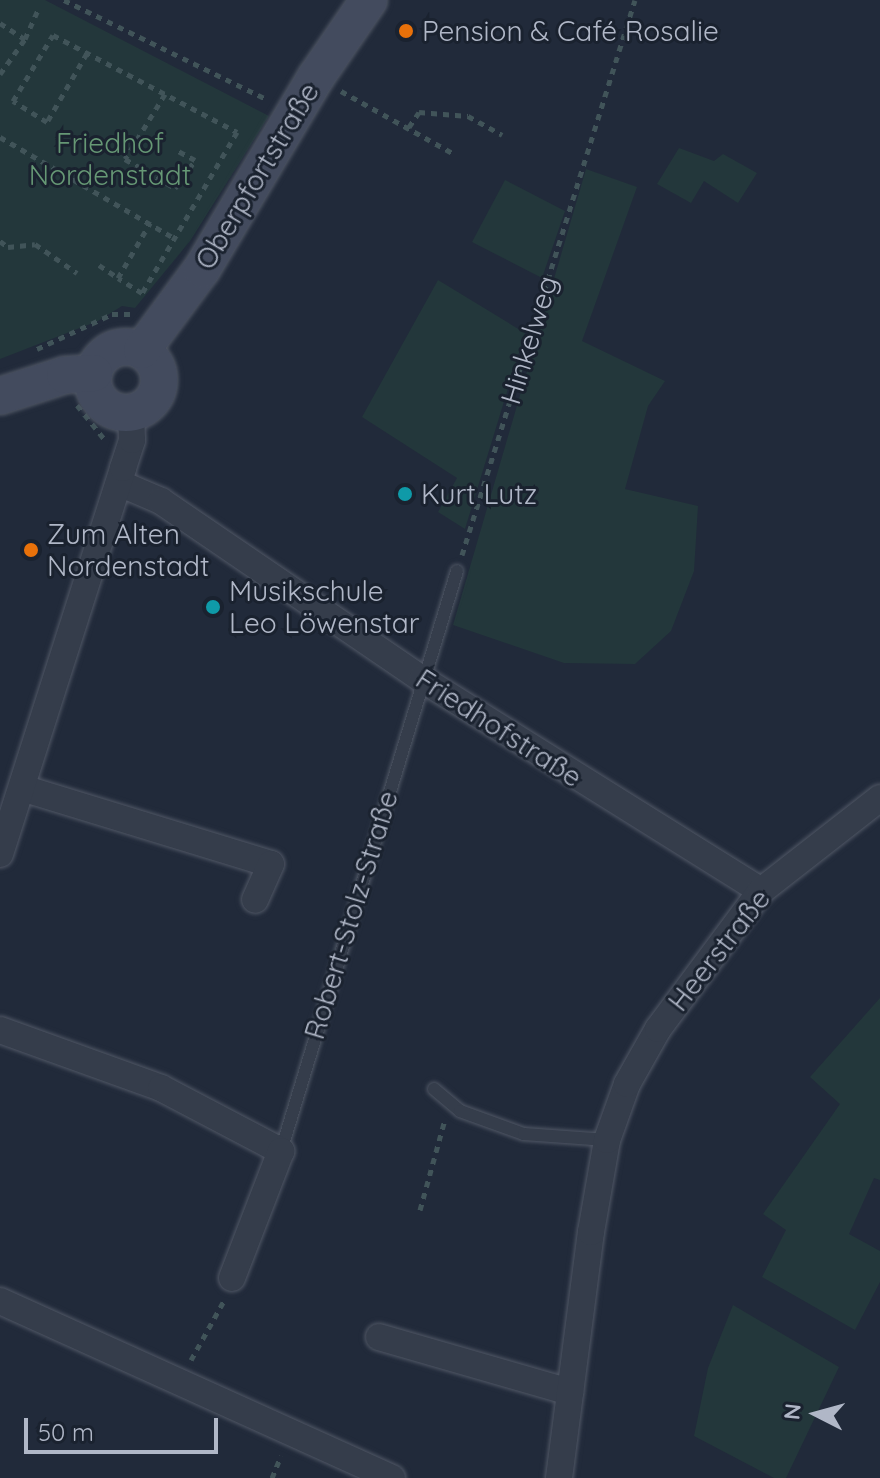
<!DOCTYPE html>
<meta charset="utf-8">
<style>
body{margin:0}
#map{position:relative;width:880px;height:1478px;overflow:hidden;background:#212a3a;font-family:Quicksand,sans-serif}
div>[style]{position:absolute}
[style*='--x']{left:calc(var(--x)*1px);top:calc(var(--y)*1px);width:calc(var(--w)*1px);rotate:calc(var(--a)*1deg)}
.green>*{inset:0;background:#23373b}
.path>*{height:5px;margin-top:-2.5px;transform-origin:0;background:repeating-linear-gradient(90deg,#415459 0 6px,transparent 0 12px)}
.roads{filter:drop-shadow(0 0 2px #505765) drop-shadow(0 0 2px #505765)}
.lane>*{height:12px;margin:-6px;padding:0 6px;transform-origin:6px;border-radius:6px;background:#353d4b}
.street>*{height:26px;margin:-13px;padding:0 13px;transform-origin:13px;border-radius:13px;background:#353d4b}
.secondary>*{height:36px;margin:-18px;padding:0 18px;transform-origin:18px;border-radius:18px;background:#434b5e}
.secondary>.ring{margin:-18px;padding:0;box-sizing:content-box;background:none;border:36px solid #434b5e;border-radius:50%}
.dots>*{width:22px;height:22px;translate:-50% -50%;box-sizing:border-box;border:4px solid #1a222f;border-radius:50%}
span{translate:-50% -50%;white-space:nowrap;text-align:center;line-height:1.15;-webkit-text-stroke:6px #1a222f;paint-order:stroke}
.poi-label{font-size:28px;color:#b0b7c7}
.left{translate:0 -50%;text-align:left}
.park-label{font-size:28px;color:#669875}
.street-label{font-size:28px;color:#b0b7c7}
.north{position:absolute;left:776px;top:1374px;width:80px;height:80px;-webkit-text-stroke:6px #1a222f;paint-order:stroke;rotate:276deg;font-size:22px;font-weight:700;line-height:32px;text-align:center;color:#b0b7c7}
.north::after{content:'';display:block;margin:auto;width:28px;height:36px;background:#b0b7c7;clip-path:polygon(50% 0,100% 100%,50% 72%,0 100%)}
.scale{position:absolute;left:24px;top:1418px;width:194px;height:36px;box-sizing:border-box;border:4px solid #b0b7c7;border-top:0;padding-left:10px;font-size:24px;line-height:28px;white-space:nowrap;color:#b0b7c7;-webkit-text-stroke:6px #1a222f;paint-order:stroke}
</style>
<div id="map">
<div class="green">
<div style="clip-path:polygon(0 0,45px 0,269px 116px,190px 241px,135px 308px,122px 306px,98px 321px,0 359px)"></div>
<div style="clip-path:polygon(679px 148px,714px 161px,723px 154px,757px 173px,738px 203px,704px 181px,691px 203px,657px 184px)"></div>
<div style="clip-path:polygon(586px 169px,637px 187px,582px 341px,665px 381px,648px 406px,625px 489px,698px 506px,694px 571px,671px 631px,635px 664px,564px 663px,453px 625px)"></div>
<div style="clip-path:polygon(505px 180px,565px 211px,542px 278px,472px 242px)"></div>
<div style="clip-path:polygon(438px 280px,525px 333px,465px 529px,438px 512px,457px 478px,362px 417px)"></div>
<div style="clip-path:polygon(880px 998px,880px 1180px,874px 1178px,849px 1234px,880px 1251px,880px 1282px,855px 1330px,762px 1277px,786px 1230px,763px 1214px,840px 1104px,810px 1077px)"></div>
<div style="clip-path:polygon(733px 1305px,839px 1367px,786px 1478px,774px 1478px,694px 1436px,708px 1368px)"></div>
</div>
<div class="path">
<div style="--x:64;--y:0;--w:227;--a:26.1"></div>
<div style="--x:0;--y:23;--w:30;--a:33"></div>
<div style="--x:87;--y:53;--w:80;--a:120.1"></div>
<div style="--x:47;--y:122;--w:40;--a:-148"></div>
<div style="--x:13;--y:101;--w:77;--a:-58.8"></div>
<div style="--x:53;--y:35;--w:208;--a:27.8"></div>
<div style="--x:237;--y:132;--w:187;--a:120.5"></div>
<div style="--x:142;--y:293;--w:28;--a:-148"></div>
<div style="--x:0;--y:74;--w:43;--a:-54.5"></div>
<div style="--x:25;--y:39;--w:35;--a:-66"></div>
<div style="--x:341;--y:91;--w:129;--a:29.1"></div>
<div style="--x:165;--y:94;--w:76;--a:121.6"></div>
<div style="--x:125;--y:159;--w:58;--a:30.1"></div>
<div style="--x:175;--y:188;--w:34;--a:-54"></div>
<div style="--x:195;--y:160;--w:19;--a:-152"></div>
<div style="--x:409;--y:127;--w:18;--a:-56"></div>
<div style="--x:419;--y:112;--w:49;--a:4.7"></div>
<div style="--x:468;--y:116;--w:39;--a:29"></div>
<div style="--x:0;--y:137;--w:203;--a:30.1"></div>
<div style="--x:0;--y:241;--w:10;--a:37"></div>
<div style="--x:8;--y:247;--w:27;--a:-6"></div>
<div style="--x:35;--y:244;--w:51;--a:34.6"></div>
<div style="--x:99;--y:265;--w:23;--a:34"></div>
<div style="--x:118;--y:278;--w:64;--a:-59.8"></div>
<div style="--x:37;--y:349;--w:83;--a:-25"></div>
<div style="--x:112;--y:314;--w:19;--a:0"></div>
<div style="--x:77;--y:405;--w:45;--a:51.3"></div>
<div style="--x:462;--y:555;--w:581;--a:-72.69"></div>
<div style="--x:420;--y:1210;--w:94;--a:-74.6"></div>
<div style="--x:191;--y:1360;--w:70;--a:-60.9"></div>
<div style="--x:272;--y:1478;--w:24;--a:-68"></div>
</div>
<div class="roads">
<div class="lane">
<div style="--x:434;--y:1089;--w:34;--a:40"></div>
<div style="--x:460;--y:1111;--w:68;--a:19.8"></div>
<div style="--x:524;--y:1134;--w:83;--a:4.1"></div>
<div style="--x:281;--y:1151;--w:606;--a:-73.12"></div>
</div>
<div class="street">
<div style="--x:119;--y:483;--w:46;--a:23.2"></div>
<div style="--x:161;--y:501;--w:316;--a:34.3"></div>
<div style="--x:422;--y:679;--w:400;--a:32"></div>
<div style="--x:22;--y:788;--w:260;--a:17"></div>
<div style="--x:271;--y:864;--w:39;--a:114"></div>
<div style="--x:0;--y:854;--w:405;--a:-72.3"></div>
<div style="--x:123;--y:468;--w:29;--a:-72"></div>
<div style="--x:132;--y:440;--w:27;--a:-92"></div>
<div style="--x:0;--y:1030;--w:171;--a:19.8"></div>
<div style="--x:161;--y:1088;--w:136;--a:27.7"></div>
<div style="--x:281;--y:1151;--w:136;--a:111.1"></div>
<div style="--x:0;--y:1301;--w:430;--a:24.3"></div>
<div style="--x:379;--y:1337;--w:199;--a:16.1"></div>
<div style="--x:559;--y:1478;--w:248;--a:-82.6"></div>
<div style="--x:591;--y:1232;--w:93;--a:-80.1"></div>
<div style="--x:607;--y:1140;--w:59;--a:-70.3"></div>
<div style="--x:627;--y:1084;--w:63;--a:-60.6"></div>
<div style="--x:658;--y:1029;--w:172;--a:-53.3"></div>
<div style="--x:761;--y:891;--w:151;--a:-38"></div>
</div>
<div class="secondary">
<div class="ring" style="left:93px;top:347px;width:30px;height:30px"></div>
<div style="--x:142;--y:350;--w:101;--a:-53.5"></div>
<div style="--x:202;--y:269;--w:223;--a:-59.3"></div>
<div style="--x:316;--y:77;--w:93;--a:-55.5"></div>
<div style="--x:0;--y:396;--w:68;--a:-17.9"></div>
<div style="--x:65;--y:375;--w:29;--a:-4"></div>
</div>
</div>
<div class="dots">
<div style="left:406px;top:31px;background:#e8710a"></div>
<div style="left:405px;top:494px;background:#0f9aa8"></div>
<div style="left:31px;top:550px;background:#e8710a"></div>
<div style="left:213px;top:607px;background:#0f9aa8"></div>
</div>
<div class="poi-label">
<span class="left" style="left:422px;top:31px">Pension &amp; Café Rosalie</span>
<span class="left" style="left:421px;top:494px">Kurt Lutz</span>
<span class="left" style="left:47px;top:550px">Zum Alten<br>Nordenstadt</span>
<span class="left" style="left:229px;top:607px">Musikschule<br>Leo Löwenstar</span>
</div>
<div class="park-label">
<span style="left:110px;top:159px">Friedhof<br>Nordenstadt</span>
</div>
<div class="street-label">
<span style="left:257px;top:176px;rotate:-59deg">Oberpfortstraße</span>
<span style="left:529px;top:340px;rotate:-73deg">Hinkelweg</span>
<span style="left:499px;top:728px;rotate:33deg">Friedhofstraße</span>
<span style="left:351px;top:915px;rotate:-73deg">Robert-Stolz-Straße</span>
<span style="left:719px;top:950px;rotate:-52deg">Heerstraße</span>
</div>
<div class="north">N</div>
<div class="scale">50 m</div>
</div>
